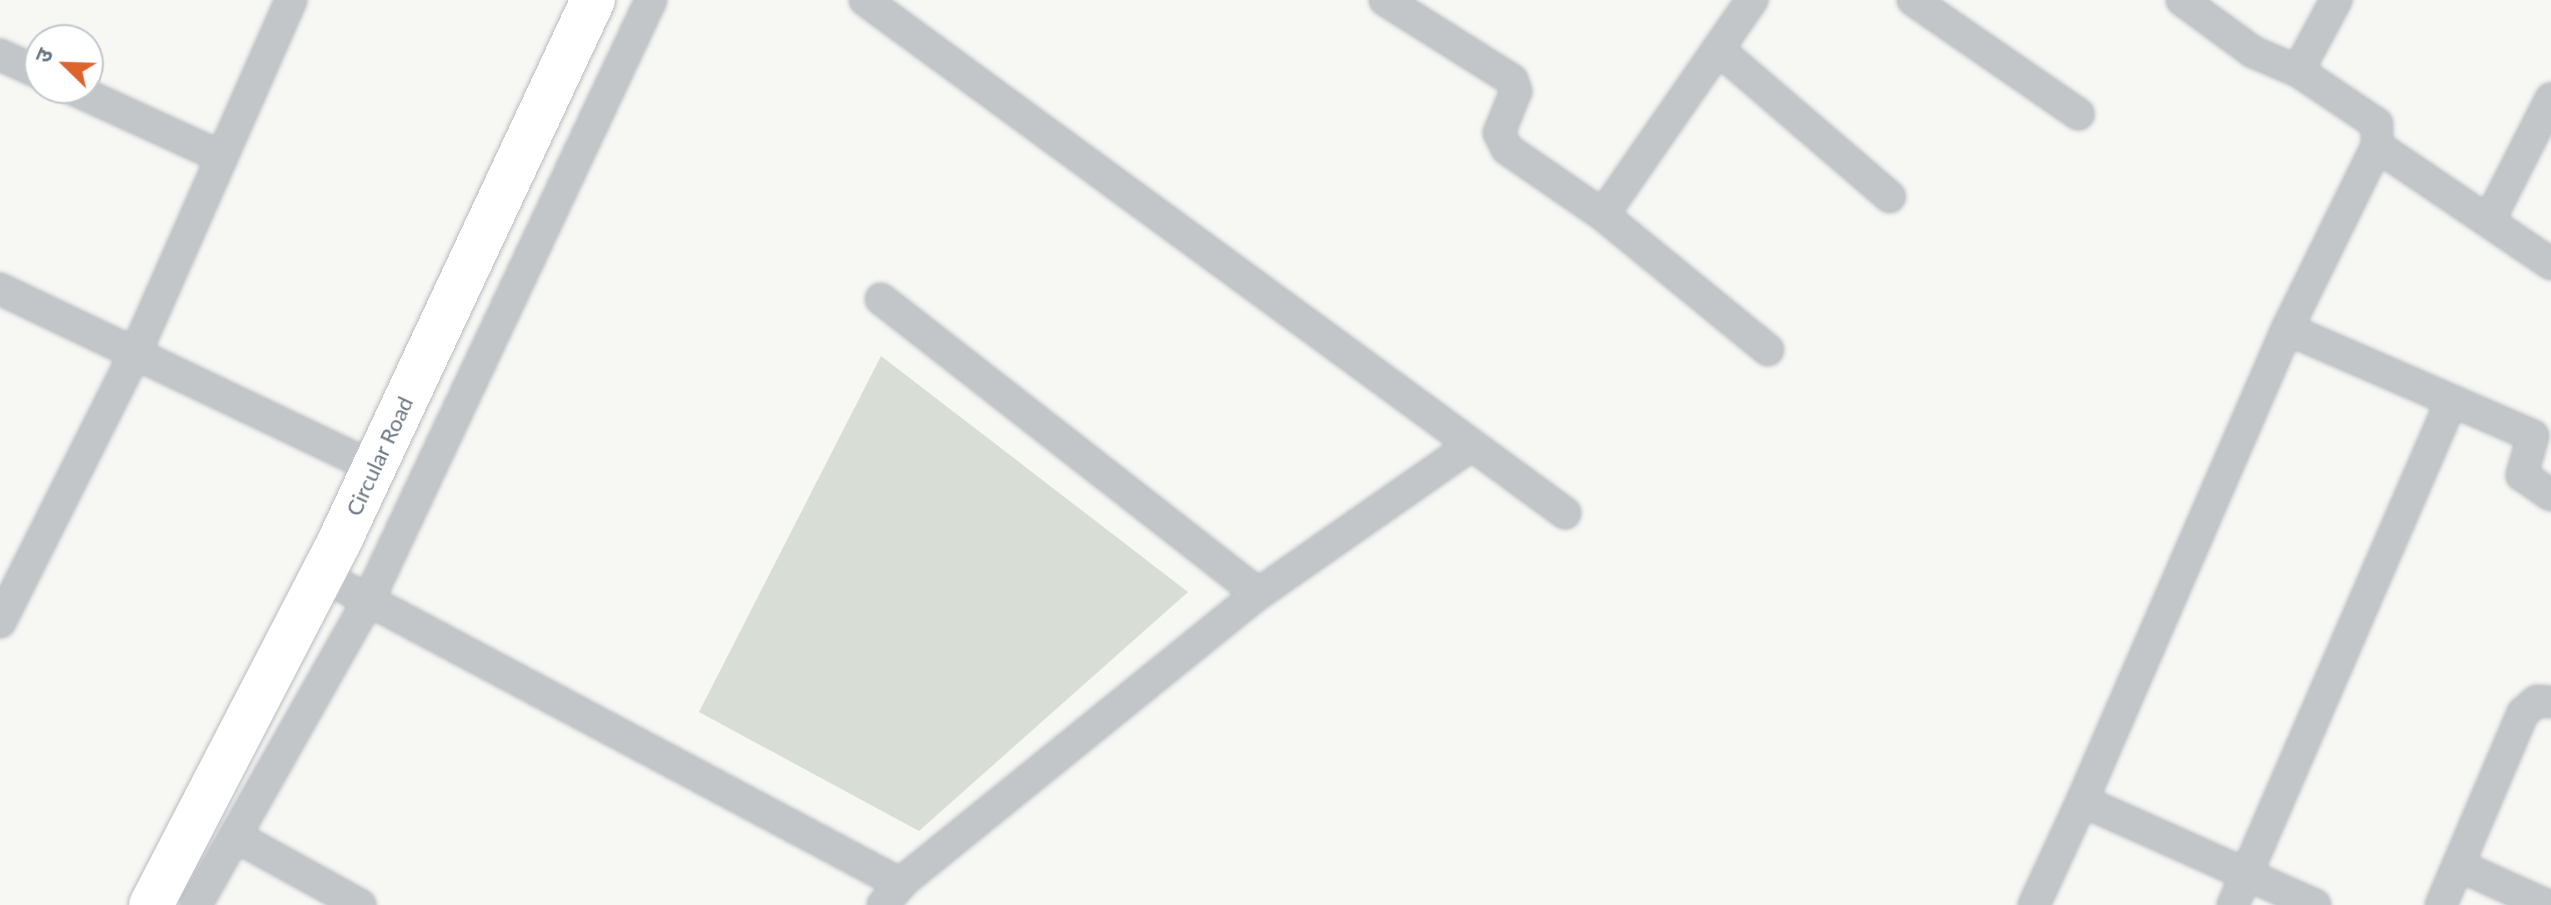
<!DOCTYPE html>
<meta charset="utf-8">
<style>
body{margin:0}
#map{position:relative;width:2551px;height:905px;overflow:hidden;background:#f7f7f4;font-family:Lato,"Noto Sans Devanagari",sans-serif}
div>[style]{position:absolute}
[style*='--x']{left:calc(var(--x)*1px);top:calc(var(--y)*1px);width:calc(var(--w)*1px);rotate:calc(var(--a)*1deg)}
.green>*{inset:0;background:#d8ded5}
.roads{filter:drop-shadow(0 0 2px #b7bbc0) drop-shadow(0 0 2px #b7bbc0)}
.street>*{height:30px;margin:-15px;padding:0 15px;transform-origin:15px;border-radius:15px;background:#c2c6c9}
.secondary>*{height:44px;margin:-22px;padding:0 22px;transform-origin:22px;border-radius:22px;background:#fff}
span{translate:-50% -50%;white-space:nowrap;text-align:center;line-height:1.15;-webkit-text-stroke:8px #fff;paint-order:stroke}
.street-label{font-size:22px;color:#677584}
.north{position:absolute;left:24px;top:24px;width:80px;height:80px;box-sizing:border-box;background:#fff;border:2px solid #c2c8ce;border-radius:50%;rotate:293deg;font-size:22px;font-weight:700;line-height:32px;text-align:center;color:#677584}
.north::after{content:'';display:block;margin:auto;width:28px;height:36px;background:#de642d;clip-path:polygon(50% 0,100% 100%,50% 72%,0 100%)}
</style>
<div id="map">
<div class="green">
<div style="clip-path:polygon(881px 356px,1188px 592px,919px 831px,699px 712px)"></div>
</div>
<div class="roads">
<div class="street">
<div style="--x:865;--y:0;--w:868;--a:36.24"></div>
<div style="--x:1385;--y:0;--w:150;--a:32.2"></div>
<div style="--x:1512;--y:80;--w:12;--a:70"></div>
<div style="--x:1516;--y:91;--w:45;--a:112"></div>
<div style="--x:1499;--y:133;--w:18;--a:63"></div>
<div style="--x:1507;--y:149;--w:116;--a:34.5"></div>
<div style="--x:1603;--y:215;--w:213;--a:39.3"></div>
<div style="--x:1913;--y:0;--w:201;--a:34.6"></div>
<div style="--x:2182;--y:0;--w:88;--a:36.2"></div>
<div style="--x:2253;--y:52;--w:49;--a:22.9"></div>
<div style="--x:1719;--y:50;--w:225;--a:40.7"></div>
<div style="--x:0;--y:55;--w:44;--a:24.2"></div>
<div style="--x:71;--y:88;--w:166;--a:24.6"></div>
<div style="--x:2377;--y:146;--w:210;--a:34.1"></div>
<div style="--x:1603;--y:215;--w:262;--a:-55.3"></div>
<div style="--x:2490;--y:219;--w:135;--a:-63.1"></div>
<div style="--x:0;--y:289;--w:414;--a:25.5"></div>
<div style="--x:881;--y:299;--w:479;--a:38"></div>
<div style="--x:2287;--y:329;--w:268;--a:23.5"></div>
<div style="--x:2533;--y:436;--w:41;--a:105.8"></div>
<div style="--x:2522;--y:475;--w:35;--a:35"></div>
<div style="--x:321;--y:575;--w:657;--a:28.05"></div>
<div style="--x:0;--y:622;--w:300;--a:-63.3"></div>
<div style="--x:135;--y:354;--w:387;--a:-66.2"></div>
<div style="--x:235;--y:836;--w:143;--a:28.9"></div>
<div style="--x:2460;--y:866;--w:94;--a:24.4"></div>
<div style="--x:196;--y:905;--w:352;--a:-60.5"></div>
<div style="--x:369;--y:599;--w:662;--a:-64.79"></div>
<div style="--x:883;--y:905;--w:30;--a:-50"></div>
<div style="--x:902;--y:882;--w:458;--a:-39"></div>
<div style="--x:1258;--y:594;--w:259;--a:-34.9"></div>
<div style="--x:2034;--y:905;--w:115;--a:-65.2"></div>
<div style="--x:2233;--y:905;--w:548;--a:-66.57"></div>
<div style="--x:2315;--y:905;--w:255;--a:-155.9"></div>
<div style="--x:2082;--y:801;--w:515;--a:-66.52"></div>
<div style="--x:2287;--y:329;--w:204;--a:-63.8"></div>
<div style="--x:2377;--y:146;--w:22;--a:-90"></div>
<div style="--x:2377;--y:124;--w:95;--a:-146.1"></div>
<div style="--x:2298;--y:71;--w:81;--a:-61.8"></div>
<div style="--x:2441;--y:905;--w:209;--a:-66.9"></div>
<div style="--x:2523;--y:713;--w:18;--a:-41"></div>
<div style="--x:2537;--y:701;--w:14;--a:4"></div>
</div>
<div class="secondary">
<div style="--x:151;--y:905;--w:413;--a:-62.6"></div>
<div style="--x:341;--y:538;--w:594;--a:-64.9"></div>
</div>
</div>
<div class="street-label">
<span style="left:379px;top:456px;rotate:-65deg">Circular Road</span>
</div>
<div class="north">उ</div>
</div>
